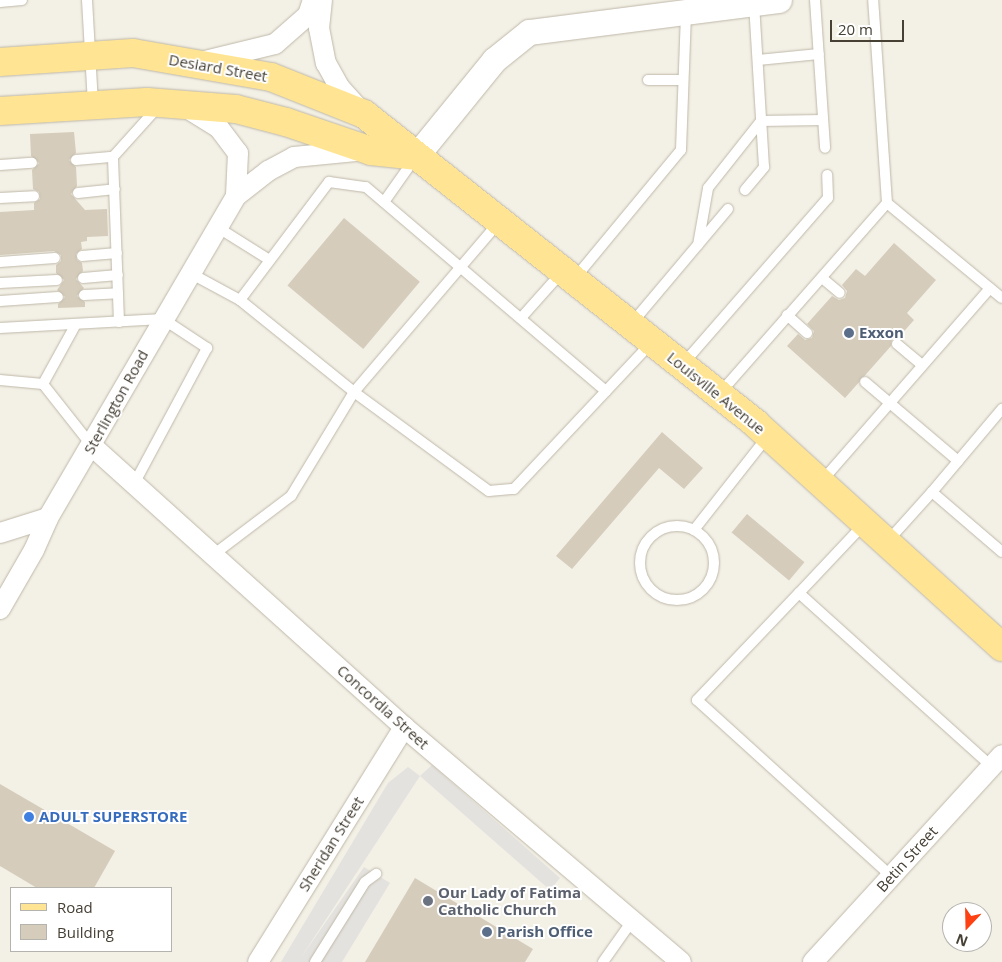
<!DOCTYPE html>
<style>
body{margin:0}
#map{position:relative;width:1002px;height:962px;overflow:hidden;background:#f3f0e6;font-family:"Open Sans",sans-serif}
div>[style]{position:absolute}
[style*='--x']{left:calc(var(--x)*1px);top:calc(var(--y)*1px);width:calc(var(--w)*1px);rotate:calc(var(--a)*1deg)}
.parking>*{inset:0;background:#e4e2de}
.building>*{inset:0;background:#d5ccbb;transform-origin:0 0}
.roads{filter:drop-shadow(0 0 1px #bfb8a8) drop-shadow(0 0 1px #bfb8a8)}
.service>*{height:10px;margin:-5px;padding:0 5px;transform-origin:5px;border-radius:5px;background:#fff}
.service>.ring{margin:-5px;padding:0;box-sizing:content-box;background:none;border:10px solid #fff;border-radius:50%}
.minor>*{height:20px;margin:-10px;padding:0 10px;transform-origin:10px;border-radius:10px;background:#fff}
.tertiary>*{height:25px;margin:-12.5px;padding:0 12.5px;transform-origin:12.5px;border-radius:12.5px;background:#fff}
.primary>*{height:28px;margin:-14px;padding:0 14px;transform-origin:14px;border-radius:14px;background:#ffe593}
.dots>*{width:14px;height:14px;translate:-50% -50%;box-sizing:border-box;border:2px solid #fff;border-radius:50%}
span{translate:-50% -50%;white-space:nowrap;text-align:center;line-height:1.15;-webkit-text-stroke:4px #fff;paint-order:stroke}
.street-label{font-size:15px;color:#464035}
.service-label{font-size:15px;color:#4e5e75;font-weight:700}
.left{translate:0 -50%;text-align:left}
.shop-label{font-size:15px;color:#366cbe;font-weight:700}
.worship-label{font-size:15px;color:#5b616d;font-weight:700}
.legend{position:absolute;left:10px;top:887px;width:162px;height:65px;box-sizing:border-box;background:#fff;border:1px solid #b5b3ae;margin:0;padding:6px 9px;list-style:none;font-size:15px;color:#464035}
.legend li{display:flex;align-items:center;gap:10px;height:25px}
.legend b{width:25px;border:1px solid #b5b3ae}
.north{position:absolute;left:942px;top:902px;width:50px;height:50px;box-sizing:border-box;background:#fff;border:1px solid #b5b3ae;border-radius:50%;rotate:201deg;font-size:14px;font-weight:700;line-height:20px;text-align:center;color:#464035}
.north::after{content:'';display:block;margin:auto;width:18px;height:22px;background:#fe4112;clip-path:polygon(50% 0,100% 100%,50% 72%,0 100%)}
.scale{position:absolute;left:830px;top:20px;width:74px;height:22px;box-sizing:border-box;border:2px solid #464035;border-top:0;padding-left:6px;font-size:15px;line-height:18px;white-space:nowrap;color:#464035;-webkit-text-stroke:4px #fff;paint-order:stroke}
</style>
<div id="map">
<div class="parking">
<div style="clip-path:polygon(432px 765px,560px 878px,550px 890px,420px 776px,300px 959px,364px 867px,390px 883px,342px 962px,281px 962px,388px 783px,408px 767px,420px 776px)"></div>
</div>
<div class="building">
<div style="clip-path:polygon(74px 132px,76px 153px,69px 160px,76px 167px,77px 186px,71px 194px,85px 210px,107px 209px,108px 236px,87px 237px,87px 241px,81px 242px,82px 249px,76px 254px,77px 260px,82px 263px,83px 271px,76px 279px,84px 288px,77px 296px,85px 302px,85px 307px,58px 308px,58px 304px,65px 297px,57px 290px,64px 280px,56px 273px,56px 265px,61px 261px,61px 255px,54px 251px,0 255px,0 212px,34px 210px,34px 203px,40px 199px,39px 192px,33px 189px,32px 170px,39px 163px,31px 156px,30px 134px)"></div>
<div style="left:344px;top:218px;width:99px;height:88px;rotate:40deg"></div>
<div style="clip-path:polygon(894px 243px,936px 280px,907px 313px,914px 320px,899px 337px,892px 339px,891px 346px,845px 398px,787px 346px,798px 334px,805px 340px,812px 338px,814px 331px,807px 324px,832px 296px,839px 300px,845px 298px,847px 291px,842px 285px,856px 269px,865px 276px)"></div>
<div style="clip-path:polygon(662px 432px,703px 468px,684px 489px,659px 468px,572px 569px,556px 556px)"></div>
<div style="left:747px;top:514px;width:75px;height:24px;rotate:40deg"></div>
<div style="clip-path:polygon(0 784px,115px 851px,94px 888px,37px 888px,0 866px)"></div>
<div style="clip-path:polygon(415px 878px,533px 949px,525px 962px,365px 962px)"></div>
</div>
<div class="roads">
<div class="service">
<div style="--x:87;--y:0;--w:104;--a:86.7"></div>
<div style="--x:815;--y:0;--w:148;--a:86.1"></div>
<div style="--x:0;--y:2;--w:22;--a:-5"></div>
<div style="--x:758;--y:60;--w:61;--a:-5.6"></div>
<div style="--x:648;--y:80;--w:35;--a:0"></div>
<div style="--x:76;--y:160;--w:37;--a:-5"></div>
<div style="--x:0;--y:165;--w:32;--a:-4"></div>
<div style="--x:745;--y:190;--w:30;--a:-50"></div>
<div style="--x:764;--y:167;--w:164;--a:-93.5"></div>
<div style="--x:78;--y:193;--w:37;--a:-6"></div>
<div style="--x:0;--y:198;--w:34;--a:-3"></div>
<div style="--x:384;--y:202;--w:54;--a:-54.8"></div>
<div style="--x:887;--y:203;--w:149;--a:39.6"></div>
<div style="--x:217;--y:227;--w:60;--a:32.1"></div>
<div style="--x:698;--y:245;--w:58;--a:-80"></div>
<div style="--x:708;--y:188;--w:85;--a:-51.7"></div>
<div style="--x:761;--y:121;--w:62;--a:-0.9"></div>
<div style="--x:82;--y:256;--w:35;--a:-5"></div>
<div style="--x:0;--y:262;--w:55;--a:-4.2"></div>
<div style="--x:190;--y:273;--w:57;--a:28.4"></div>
<div style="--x:240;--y:300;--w:146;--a:38.9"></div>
<div style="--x:354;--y:392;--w:167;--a:36.3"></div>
<div style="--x:489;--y:491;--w:25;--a:-5"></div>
<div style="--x:514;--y:489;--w:200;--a:-46.8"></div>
<div style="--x:83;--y:278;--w:35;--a:-5"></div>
<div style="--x:575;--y:278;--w:166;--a:-50.4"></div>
<div style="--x:681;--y:150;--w:138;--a:-87.9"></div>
<div style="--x:822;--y:278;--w:23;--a:40"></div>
<div style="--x:0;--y:283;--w:57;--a:-3"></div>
<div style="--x:84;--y:295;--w:34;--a:-3"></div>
<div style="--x:240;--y:300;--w:148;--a:-53"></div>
<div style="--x:329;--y:182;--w:37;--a:8"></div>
<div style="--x:366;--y:187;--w:315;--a:40.4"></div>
<div style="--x:0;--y:301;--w:58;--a:-3.9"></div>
<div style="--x:787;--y:315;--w:27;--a:42"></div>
<div style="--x:521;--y:318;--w:62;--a:-48.3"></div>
<div style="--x:119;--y:322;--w:165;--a:-92.1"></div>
<div style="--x:113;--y:157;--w:67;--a:-48"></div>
<div style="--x:632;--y:323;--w:149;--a:-49.9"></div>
<div style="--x:0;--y:328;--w:163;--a:-3.2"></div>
<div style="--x:163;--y:319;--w:53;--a:33.4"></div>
<div style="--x:207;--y:348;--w:154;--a:118.2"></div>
<div style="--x:897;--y:344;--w:31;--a:40"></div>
<div style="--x:683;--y:364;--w:220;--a:-48.9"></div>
<div style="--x:828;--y:198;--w:23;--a:-92"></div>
<div style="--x:0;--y:380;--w:43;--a:5.3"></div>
<div style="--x:43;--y:384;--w:79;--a:51.7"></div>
<div style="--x:865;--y:382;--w:122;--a:40.3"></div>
<div style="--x:43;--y:384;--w:68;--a:-61.2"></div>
<div style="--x:720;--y:393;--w:253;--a:-48.7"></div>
<div style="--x:887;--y:203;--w:203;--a:-93.9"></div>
<div style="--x:821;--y:482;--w:257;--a:-48.9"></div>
<div style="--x:932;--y:492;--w:109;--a:-49.9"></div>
<div style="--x:865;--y:523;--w:96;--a:133.3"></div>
<div style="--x:799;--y:593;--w:258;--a:42"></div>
<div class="ring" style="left:640px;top:526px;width:64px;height:64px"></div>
<div style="--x:694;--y:530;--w:120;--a:-51.8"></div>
<div style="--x:887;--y:542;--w:67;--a:-48"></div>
<div style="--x:932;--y:492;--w:92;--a:40.6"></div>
<div style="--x:213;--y:555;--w:98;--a:-37.1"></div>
<div style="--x:291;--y:496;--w:122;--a:-58.8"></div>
<div style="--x:354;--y:392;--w:225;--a:-49.5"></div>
<div style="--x:799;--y:593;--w:148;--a:133.6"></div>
<div style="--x:697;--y:700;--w:262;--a:42.2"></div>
<div style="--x:315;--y:962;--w:94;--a:-58"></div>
<div style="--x:365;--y:882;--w:14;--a:-36"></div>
<div style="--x:603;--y:962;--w:50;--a:-54.7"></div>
</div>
<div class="minor">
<div style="--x:322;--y:0;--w:28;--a:96"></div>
<div style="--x:319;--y:28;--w:36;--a:79"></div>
<div style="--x:326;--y:63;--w:29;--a:61"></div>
<div style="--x:340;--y:88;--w:28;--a:48"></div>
<div style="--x:201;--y:62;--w:76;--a:-13.7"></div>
<div style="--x:275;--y:44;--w:44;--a:-41.3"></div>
<div style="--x:308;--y:15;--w:16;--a:-72"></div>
<div style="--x:187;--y:108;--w:38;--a:32"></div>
<div style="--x:219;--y:128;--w:31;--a:53"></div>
<div style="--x:238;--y:153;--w:43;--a:92.7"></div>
<div style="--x:92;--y:446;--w:420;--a:42"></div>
<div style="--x:404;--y:727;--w:363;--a:40.3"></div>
<div style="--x:0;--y:533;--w:50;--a:-17.4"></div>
<div style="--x:0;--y:609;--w:68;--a:-60"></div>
<div style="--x:34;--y:550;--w:35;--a:-66"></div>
<div style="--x:48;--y:518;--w:373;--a:-59.7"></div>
<div style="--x:236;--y:196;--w:41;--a:-38"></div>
<div style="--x:268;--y:171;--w:30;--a:-28"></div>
<div style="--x:294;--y:157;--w:62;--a:-5.5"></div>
<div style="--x:258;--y:962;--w:277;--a:-58.1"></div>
<div style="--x:813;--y:962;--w:280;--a:-47.6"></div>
</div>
<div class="tertiary">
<div style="--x:416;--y:156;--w:124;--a:-50.9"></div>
<div style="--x:494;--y:60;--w:45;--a:-38.7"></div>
<div style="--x:529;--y:32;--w:252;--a:-7.3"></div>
</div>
<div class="primary">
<div style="--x:0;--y:62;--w:133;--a:-3.9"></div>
<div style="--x:133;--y:53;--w:140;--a:9.9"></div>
<div style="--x:271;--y:77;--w:100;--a:21.7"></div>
<div style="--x:364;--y:114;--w:500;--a:38.3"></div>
<div style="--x:756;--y:424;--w:332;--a:42.2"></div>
<div style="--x:0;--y:111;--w:147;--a:-3.5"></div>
<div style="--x:147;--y:102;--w:89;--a:4.5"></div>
<div style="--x:236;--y:109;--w:52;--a:14.6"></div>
<div style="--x:286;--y:122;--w:90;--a:18.8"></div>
<div style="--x:371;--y:151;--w:45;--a:6.3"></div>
</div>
</div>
<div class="dots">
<div style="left:849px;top:333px;background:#5c6f8a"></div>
<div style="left:29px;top:817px;background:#3f7fe0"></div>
<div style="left:428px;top:901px;background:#6b7280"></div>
<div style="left:487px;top:932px;background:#5c6f8a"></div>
</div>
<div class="street-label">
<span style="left:218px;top:68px;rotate:10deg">Desiard Street</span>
<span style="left:716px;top:393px;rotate:39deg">Louisville Avenue</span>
<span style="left:116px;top:402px;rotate:-61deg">Sterlington Road</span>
<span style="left:383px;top:707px;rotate:42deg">Concordia Street</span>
<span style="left:331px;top:844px;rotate:-58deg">Sheridan Street</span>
<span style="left:907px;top:859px;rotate:-48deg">Betin Street</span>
</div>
<div class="service-label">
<span class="left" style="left:859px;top:333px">Exxon</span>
<span class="left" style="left:497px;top:932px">Parish Office</span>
</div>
<div class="shop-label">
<span class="left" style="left:39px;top:817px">ADULT SUPERSTORE</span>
</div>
<div class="worship-label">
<span class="left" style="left:438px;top:901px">Our Lady of Fatima<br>Catholic Church</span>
</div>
<ul class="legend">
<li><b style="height:6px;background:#ffe593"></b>Road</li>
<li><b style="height:14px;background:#d5ccbb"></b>Building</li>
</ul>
<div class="north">N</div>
<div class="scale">20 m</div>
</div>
